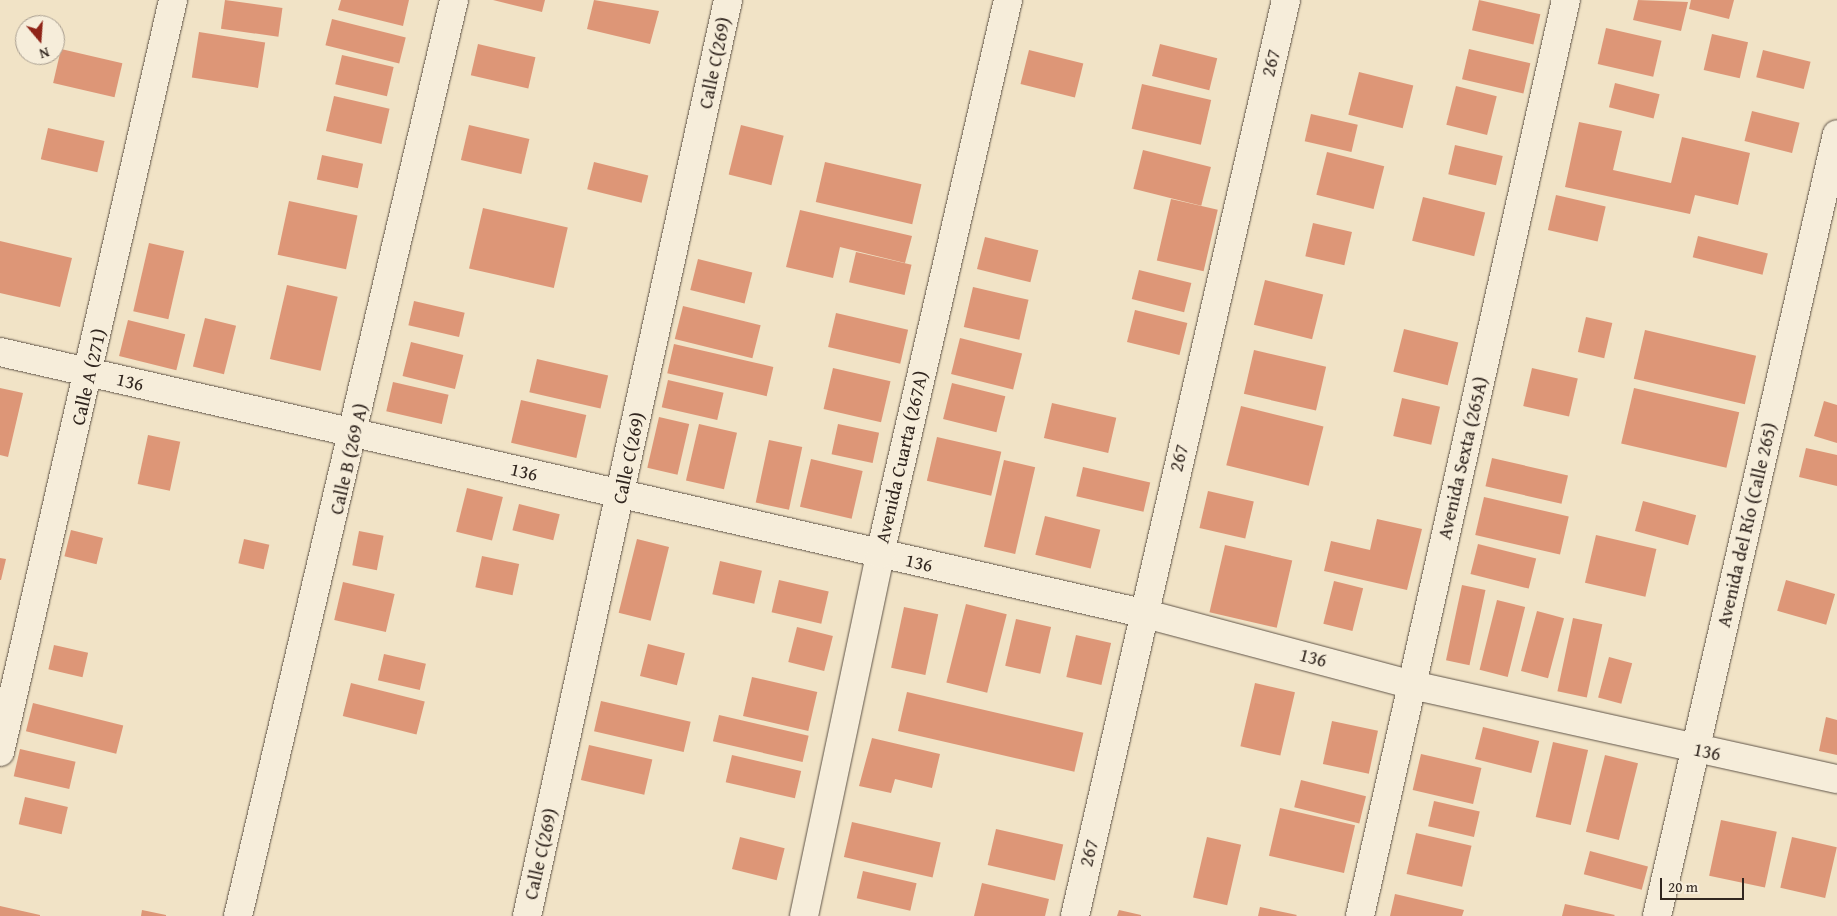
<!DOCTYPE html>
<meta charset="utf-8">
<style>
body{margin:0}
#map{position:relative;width:1837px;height:916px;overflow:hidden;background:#f1e3c6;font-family:"Gentium Book Plus",serif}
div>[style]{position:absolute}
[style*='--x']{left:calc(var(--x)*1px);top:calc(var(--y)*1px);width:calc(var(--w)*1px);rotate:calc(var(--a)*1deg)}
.building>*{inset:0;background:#dd9677;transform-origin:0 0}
.roads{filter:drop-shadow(0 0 1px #615549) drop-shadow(0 0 1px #615549)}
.street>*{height:28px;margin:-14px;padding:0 14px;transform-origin:14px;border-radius:14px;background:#f6edda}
span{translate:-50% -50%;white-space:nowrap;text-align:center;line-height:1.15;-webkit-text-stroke:4.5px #f6edda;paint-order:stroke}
.street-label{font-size:19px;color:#31261f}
.north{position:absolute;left:15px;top:15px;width:50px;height:50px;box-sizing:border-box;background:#f6edda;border:1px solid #a79d8f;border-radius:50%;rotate:162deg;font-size:14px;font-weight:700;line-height:20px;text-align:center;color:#31261f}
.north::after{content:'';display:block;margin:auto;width:18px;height:22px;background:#8f2418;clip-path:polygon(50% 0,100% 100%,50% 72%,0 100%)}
.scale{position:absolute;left:1660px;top:878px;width:84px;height:22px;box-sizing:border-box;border:2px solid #31261f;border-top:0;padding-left:6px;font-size:15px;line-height:18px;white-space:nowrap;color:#31261f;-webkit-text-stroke:4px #f6edda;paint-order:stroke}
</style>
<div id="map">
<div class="building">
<div style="left:225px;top:0;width:58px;height:29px;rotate:8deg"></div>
<div style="clip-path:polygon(341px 0,409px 0,403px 26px,338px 10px)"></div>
<div style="clip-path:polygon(493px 0,545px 0,542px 12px)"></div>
<div style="clip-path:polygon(594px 0,659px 11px,650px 44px,587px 29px)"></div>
<div style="left:1479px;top:0;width:63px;height:31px;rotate:13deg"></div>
<div style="clip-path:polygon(1638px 0,1688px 2px,1681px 31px,1633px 20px)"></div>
<div style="clip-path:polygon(1691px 0,1734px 0,1729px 19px,1689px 9px)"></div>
<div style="left:332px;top:19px;width:76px;height:27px;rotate:14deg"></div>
<div style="left:1606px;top:28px;width:57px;height:37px;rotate:13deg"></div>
<div style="left:199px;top:32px;width:67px;height:46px;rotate:9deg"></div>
<div style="left:1712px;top:34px;width:37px;height:37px;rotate:13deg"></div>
<div style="left:478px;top:44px;width:59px;height:32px;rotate:13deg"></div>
<div style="left:1160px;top:44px;width:59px;height:33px;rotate:14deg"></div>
<div style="left:61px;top:49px;width:63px;height:35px;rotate:13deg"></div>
<div style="left:1469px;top:49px;width:63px;height:31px;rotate:13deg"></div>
<div style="left:1029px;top:50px;width:56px;height:35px;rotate:14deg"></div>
<div style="left:1763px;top:50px;width:49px;height:28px;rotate:14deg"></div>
<div style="left:342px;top:55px;width:53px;height:30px;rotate:13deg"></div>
<div style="left:1359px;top:72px;width:56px;height:44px;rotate:14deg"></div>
<div style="left:1615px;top:83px;width:46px;height:25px;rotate:14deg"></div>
<div style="left:1142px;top:84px;width:71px;height:46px;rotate:13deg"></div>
<div style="left:1456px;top:86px;width:42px;height:40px;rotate:14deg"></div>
<div style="left:334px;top:96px;width:57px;height:36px;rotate:13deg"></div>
<div style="left:1752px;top:111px;width:49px;height:31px;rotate:14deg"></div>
<div style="left:1311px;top:114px;width:48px;height:28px;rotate:13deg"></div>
<div style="clip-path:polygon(1579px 122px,1622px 131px,1613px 170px,1671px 183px,1682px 137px,1750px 153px,1738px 205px,1695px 195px,1690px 214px,1565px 187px)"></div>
<div style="left:469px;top:125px;width:62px;height:36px;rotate:13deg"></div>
<div style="left:741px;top:125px;width:44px;height:51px;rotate:14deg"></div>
<div style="left:48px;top:128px;width:58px;height:32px;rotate:13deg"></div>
<div style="left:1455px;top:145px;width:49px;height:30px;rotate:13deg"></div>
<div style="left:1143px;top:150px;width:70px;height:40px;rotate:14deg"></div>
<div style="left:1327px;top:152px;width:59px;height:44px;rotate:14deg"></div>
<div style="left:322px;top:155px;width:42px;height:25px;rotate:12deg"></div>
<div style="left:594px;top:162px;width:56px;height:28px;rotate:14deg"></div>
<div style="left:825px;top:162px;width:99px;height:41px;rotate:13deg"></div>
<div style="left:1556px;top:195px;width:51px;height:36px;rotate:13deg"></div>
<div style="left:1423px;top:197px;width:64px;height:45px;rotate:14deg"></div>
<div style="left:1171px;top:199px;width:48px;height:63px;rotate:13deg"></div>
<div style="left:289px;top:201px;width:70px;height:55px;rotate:12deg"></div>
<div style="left:483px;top:208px;width:87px;height:62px;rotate:13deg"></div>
<div style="clip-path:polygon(800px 210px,912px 236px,905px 263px,840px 247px,833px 278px,786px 267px)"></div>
<div style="left:1313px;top:223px;width:40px;height:34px;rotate:13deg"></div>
<div style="left:1698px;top:236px;width:72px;height:22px;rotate:14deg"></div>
<div style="left:985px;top:237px;width:55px;height:33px;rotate:14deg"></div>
<div style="clip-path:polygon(0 241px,72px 258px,60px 307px,0 293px)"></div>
<div style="left:149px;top:243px;width:36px;height:70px;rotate:13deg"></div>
<div style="left:856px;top:252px;width:57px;height:31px;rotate:13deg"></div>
<div style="left:698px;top:259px;width:56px;height:32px;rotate:14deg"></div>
<div style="left:1139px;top:270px;width:54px;height:30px;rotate:14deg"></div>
<div style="left:1265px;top:280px;width:60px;height:46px;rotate:14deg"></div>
<div style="left:287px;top:285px;width:52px;height:76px;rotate:13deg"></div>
<div style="left:973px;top:287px;width:57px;height:41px;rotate:13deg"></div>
<div style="left:414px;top:301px;width:52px;height:25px;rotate:13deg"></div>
<div style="left:683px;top:306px;width:80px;height:34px;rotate:14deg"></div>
<div style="left:1135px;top:310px;width:54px;height:33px;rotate:14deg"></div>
<div style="left:836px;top:313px;width:74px;height:35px;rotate:13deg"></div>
<div style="left:1586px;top:317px;width:27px;height:36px;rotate:13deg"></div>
<div style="left:205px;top:318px;width:32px;height:50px;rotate:14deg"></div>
<div style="left:128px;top:320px;width:59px;height:37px;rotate:14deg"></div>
<div style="left:1404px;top:329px;width:56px;height:44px;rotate:14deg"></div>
<div style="left:1645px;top:330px;width:114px;height:50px;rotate:13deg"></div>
<div style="left:960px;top:338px;width:64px;height:37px;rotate:14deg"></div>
<div style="left:411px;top:342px;width:54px;height:35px;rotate:14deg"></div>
<div style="left:674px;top:344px;width:102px;height:30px;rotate:13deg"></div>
<div style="left:1254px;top:350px;width:74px;height:45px;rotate:13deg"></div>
<div style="left:537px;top:359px;width:73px;height:34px;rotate:13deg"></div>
<div style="left:833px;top:368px;width:59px;height:42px;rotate:13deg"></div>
<div style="left:1532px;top:368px;width:47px;height:39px;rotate:13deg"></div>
<div style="left:668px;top:380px;width:57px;height:28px;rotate:13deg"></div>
<div style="left:393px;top:382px;width:57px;height:30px;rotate:13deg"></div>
<div style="left:952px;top:383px;width:55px;height:37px;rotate:14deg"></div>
<div style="clip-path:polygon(0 388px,23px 393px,8px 457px,0 455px)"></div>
<div style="left:1634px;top:388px;width:108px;height:57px;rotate:13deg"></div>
<div style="left:1402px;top:398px;width:39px;height:39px;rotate:13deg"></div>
<div style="left:521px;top:400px;width:67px;height:44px;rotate:13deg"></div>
<div style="clip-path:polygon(1824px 401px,1837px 405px,1837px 443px,1814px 436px)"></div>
<div style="left:1052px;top:403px;width:66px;height:36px;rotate:13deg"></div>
<div style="left:1241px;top:406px;width:85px;height:61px;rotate:14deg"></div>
<div style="left:659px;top:417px;width:31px;height:52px;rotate:13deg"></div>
<div style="left:699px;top:424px;width:39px;height:58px;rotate:13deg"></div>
<div style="left:838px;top:424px;width:42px;height:31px;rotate:12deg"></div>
<div style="left:148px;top:435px;width:33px;height:50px;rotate:12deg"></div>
<div style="left:937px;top:437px;width:66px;height:45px;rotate:13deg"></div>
<div style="left:769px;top:440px;width:34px;height:64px;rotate:12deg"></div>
<div style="clip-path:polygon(1806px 448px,1837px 455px,1837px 486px,1799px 477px)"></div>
<div style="left:1492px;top:458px;width:78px;height:29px;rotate:13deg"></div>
<div style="left:811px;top:459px;width:53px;height:49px;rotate:13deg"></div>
<div style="left:1004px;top:460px;width:32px;height:89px;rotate:13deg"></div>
<div style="left:1083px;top:467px;width:69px;height:30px;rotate:13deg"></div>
<div style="left:467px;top:488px;width:37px;height:45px;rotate:14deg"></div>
<div style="left:1208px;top:491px;width:47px;height:38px;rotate:13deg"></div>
<div style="left:1484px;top:497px;width:87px;height:39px;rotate:13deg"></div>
<div style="left:1643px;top:501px;width:55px;height:31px;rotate:15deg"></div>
<div style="left:519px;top:504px;width:42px;height:27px;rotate:14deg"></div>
<div style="left:1045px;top:516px;width:57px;height:40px;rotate:14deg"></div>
<div style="clip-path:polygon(1377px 519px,1422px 529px,1407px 590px,1324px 571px,1331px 541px,1370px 550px)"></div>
<div style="left:71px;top:530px;width:33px;height:27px;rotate:14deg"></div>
<div style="left:359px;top:531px;width:25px;height:35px;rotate:11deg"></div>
<div style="left:1596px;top:535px;width:62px;height:49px;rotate:13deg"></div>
<div style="left:244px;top:539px;width:26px;height:25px;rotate:13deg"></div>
<div style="left:637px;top:539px;width:33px;height:76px;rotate:14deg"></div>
<div style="left:1478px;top:544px;width:60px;height:31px;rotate:14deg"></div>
<div style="left:1225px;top:545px;width:69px;height:69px;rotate:13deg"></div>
<div style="left:482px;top:556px;width:38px;height:32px;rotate:12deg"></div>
<div style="clip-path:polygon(0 558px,6px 559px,1px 580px,0 580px)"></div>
<div style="left:720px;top:561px;width:43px;height:34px;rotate:13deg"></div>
<div style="left:779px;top:580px;width:51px;height:33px;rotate:13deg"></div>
<div style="left:1786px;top:580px;width:51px;height:32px;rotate:16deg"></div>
<div style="left:1334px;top:581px;width:30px;height:44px;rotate:14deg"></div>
<div style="left:343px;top:582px;width:53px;height:39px;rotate:13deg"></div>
<div style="left:1462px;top:585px;width:24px;height:77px;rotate:12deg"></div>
<div style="left:1497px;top:600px;width:29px;height:72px;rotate:14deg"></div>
<div style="left:966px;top:604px;width:42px;height:81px;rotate:14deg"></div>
<div style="left:904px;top:607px;width:35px;height:62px;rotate:12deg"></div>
<div style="left:1537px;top:611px;width:28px;height:62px;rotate:15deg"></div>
<div style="left:1573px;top:618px;width:30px;height:75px;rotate:12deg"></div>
<div style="left:1016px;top:619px;width:36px;height:48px;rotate:13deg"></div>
<div style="left:797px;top:627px;width:37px;height:36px;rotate:14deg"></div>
<div style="left:1076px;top:635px;width:36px;height:43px;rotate:13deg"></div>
<div style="left:648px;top:644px;width:38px;height:33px;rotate:14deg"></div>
<div style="left:54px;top:645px;width:35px;height:25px;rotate:13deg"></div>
<div style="left:384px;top:654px;width:43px;height:27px;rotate:13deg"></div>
<div style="left:1609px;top:657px;width:24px;height:42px;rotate:15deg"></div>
<div style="left:752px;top:677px;width:67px;height:40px;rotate:13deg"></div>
<div style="left:351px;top:683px;width:76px;height:34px;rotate:14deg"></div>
<div style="left:1255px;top:683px;width:41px;height:65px;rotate:13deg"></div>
<div style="left:907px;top:692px;width:181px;height:40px;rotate:13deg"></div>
<div style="left:601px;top:701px;width:92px;height:31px;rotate:13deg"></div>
<div style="left:33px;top:703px;width:93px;height:29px;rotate:14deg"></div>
<div style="left:719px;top:715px;width:92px;height:27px;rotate:13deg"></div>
<div style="clip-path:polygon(1826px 717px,1837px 720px,1837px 755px,1819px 751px)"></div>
<div style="left:1332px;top:721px;width:47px;height:44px;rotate:12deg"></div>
<div style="left:1483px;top:727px;width:58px;height:33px;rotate:14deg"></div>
<div style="clip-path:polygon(872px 738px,940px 754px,932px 788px,895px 779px,891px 793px,859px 786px)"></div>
<div style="left:1553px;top:742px;width:36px;height:77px;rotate:13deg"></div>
<div style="left:589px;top:745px;width:65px;height:36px;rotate:13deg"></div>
<div style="left:20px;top:749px;width:57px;height:28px;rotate:13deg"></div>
<div style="left:1421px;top:754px;width:62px;height:37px;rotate:13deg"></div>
<div style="left:732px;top:755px;width:71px;height:28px;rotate:13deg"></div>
<div style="left:1605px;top:755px;width:34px;height:79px;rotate:14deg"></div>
<div style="left:1301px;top:780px;width:67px;height:28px;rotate:14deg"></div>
<div style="left:25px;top:797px;width:44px;height:28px;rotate:13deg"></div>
<div style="left:1434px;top:801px;width:47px;height:26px;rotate:13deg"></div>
<div style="left:1280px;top:808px;width:77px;height:49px;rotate:13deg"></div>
<div style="left:1721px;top:820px;width:57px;height:57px;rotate:12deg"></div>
<div style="left:852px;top:822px;width:91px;height:36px;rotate:13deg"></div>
<div style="left:996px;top:829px;width:69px;height:37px;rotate:13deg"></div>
<div style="left:1416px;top:833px;width:57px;height:42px;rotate:13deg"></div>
<div style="left:740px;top:837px;width:46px;height:33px;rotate:14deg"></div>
<div style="left:1207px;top:837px;width:35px;height:62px;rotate:13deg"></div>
<div style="left:1792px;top:837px;width:46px;height:52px;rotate:13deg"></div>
<div style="left:1590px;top:851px;width:60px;height:24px;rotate:15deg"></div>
<div style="left:863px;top:871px;width:55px;height:28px;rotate:13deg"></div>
<div style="clip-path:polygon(982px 883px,1049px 899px,1045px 916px,974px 916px)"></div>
<div style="clip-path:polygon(1395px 894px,1464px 910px,1462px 916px,1390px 916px)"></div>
<div style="clip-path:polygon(1565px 904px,1615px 915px,1614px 916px,1562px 916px)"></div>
<div style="clip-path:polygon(0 906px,40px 915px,40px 916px,0 916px)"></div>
<div style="clip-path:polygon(1260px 907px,1297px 915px,1296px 916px,1258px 916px)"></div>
<div style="clip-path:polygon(142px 910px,166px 915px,166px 916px,141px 916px)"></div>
<div style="clip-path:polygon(1119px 910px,1141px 915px,1141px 916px,1117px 916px)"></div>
</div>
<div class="roads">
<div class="street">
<div style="--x:0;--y:352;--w:1171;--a:12.87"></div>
<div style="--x:1142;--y:613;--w:279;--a:14.9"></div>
<div style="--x:1412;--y:685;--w:435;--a:12.5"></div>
<div style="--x:0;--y:752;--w:772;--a:-77.04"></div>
<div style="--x:238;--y:916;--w:941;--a:-76.73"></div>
<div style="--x:527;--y:916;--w:938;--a:-77.62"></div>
<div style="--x:804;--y:916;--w:370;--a:-78.1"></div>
<div style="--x:880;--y:554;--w:569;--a:-76.99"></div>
<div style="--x:1075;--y:916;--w:940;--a:-77.03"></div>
<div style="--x:1360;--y:916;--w:939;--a:-77.33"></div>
<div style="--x:1657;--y:916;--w:802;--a:-77.04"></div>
</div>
</div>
<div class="street-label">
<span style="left:715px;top:63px;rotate:-78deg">Calle C(269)</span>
<span style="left:1271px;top:63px;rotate:-77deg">267</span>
<span style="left:89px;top:377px;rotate:-77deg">Calle A (271)</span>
<span style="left:130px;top:382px;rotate:13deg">136</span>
<span style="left:902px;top:457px;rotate:-77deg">Avenida Cuarta (267A)</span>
<span style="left:629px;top:458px;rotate:-78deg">Calle C(269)</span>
<span style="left:1179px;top:458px;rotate:-77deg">267</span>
<span style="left:1463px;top:458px;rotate:-77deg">Avenida Sexta (265A)</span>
<span style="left:349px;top:459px;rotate:-77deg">Calle B (269 A)</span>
<span style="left:524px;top:472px;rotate:13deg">136</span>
<span style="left:1747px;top:525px;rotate:-77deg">Avenida del Río (Calle 265)</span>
<span style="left:919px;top:563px;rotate:13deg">136</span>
<span style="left:1313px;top:658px;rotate:15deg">136</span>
<span style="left:1707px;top:752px;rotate:12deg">136</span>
<span style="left:1089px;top:853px;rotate:-77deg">267</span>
<span style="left:541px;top:854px;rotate:-77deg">Calle C(269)</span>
</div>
<div class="north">N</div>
<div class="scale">20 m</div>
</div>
